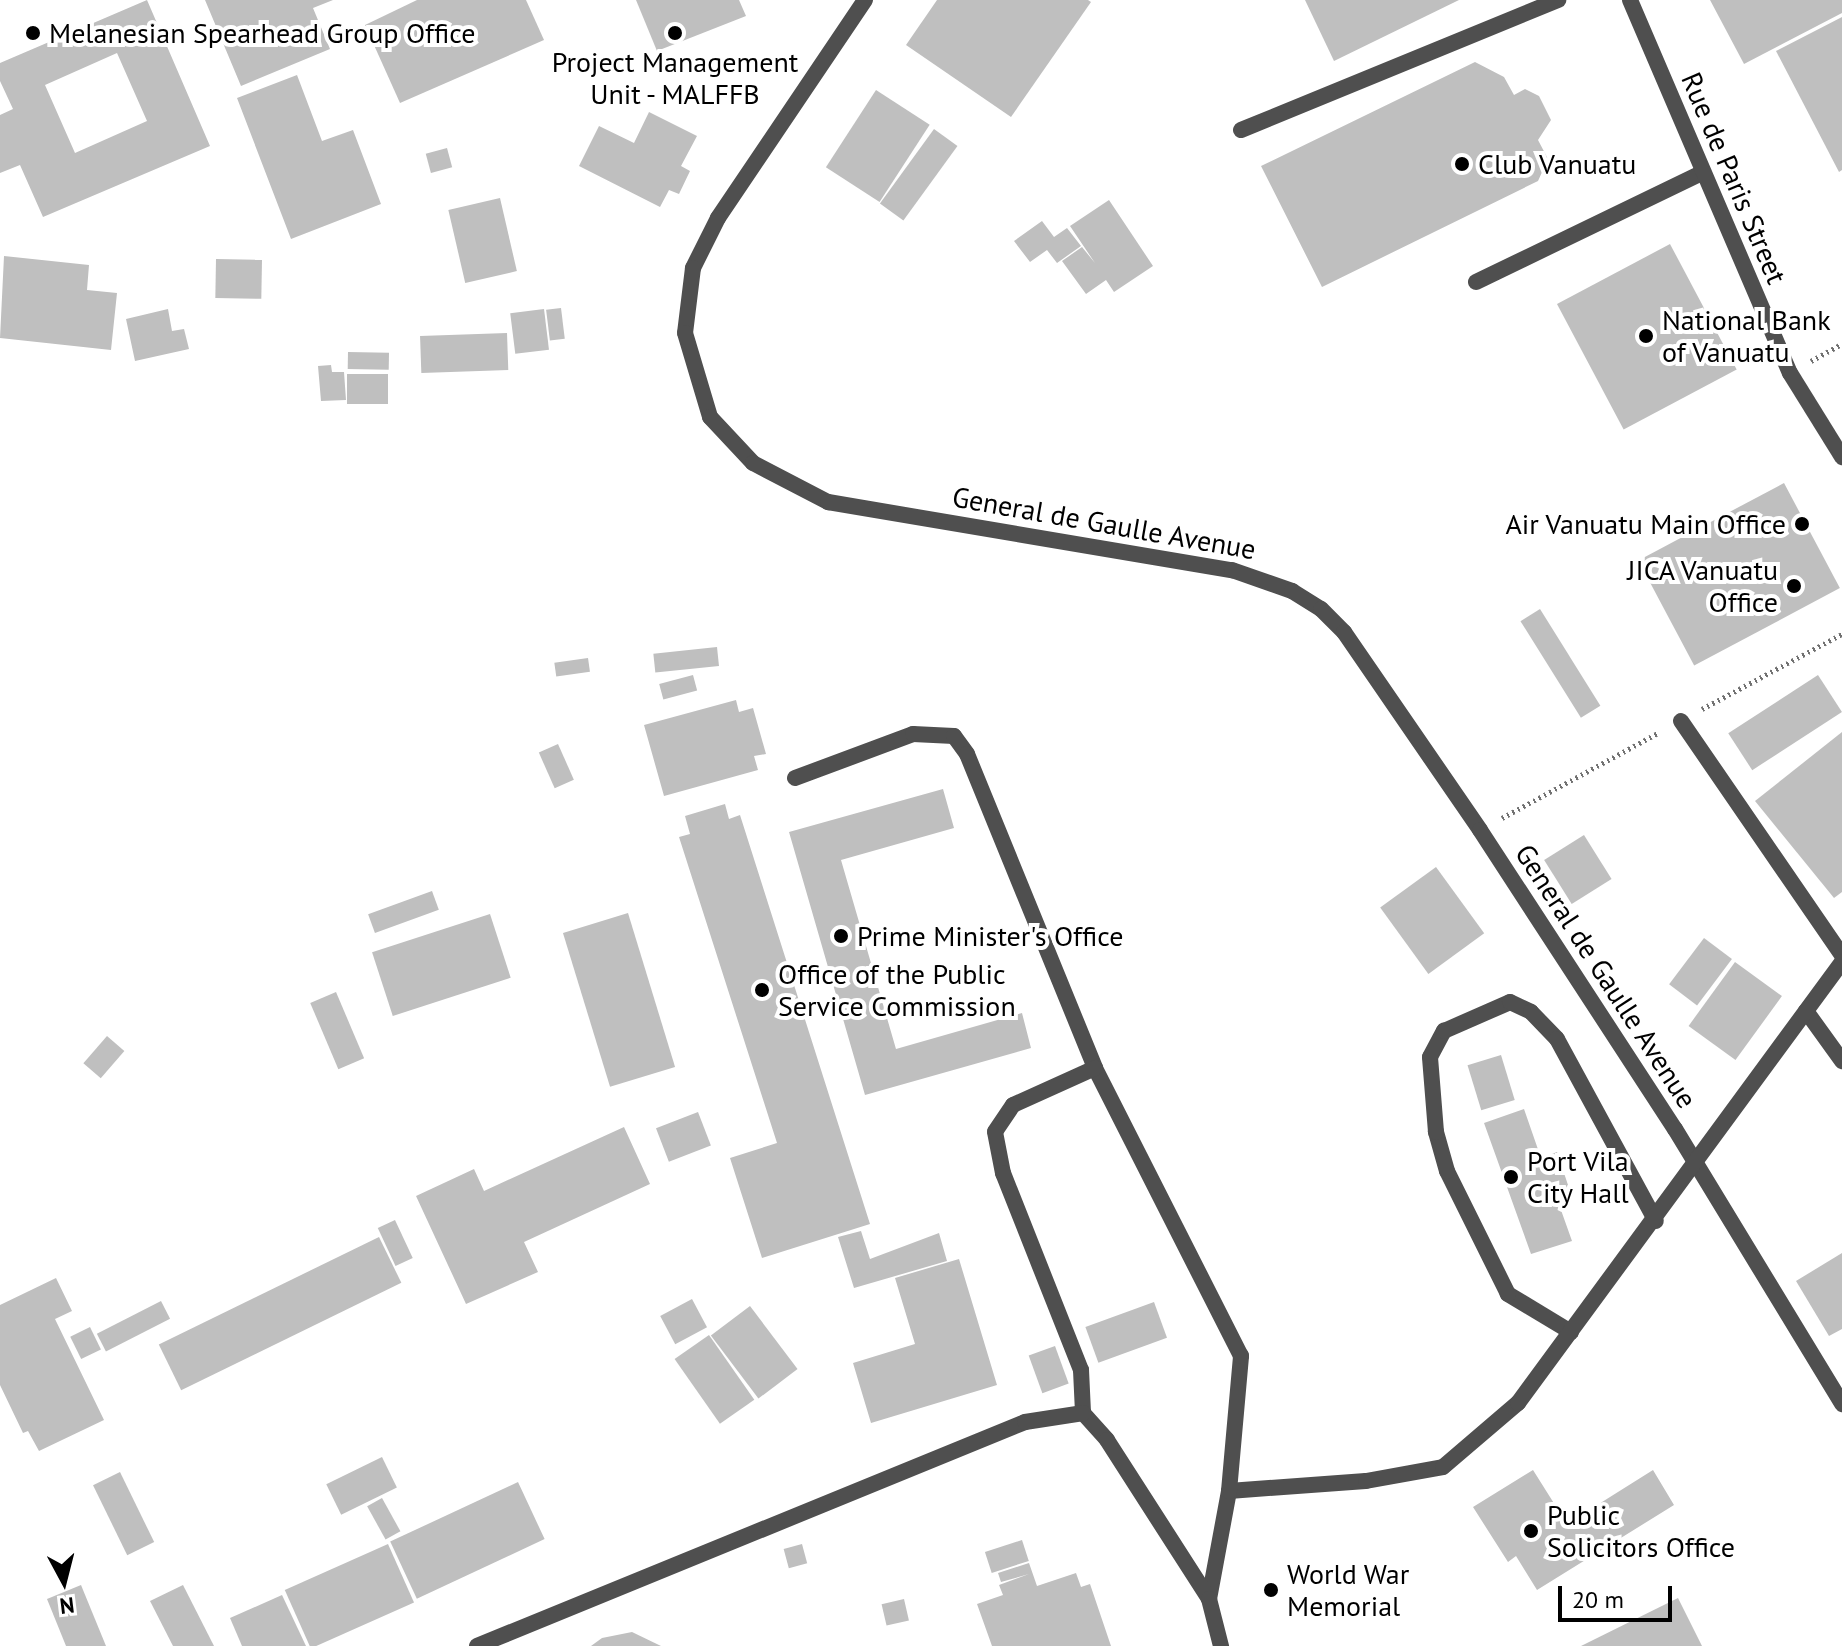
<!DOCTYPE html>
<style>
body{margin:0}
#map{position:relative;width:1842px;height:1646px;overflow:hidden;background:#fff;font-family:"PT Sans",sans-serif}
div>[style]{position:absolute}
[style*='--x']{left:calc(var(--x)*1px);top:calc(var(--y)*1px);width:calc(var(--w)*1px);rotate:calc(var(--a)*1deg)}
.building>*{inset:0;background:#bfbfbf;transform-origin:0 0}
.path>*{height:5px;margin-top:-2.5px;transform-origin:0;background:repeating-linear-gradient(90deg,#717171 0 2px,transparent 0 6px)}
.service>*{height:16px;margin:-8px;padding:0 8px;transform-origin:8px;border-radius:8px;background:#4f4f4f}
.minor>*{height:16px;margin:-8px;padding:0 8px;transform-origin:8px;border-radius:8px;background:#4f4f4f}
.tertiary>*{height:16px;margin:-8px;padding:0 8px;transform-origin:8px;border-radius:8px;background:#4f4f4f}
.dots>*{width:22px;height:22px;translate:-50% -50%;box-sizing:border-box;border:4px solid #fff;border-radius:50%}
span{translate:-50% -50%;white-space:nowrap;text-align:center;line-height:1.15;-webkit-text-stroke:8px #fff;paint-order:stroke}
.poi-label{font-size:28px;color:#000}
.left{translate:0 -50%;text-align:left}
.right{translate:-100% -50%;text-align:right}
.street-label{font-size:28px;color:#000}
.north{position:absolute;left:24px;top:1542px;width:80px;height:80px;-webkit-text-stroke:6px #fff;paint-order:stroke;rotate:173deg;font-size:22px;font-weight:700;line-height:32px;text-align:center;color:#000}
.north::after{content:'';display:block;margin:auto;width:28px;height:36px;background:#000;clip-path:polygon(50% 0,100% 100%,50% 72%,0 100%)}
.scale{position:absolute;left:1558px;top:1586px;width:114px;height:36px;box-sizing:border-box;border:4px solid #000;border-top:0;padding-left:10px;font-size:24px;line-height:28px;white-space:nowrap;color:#000;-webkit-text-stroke:6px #fff;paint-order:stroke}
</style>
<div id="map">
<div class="building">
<div style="clip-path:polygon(evenodd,147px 0,210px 146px,43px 217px,20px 165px,0 173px,0 115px,13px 109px,0 81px,0 63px,147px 0,117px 53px,147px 121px,75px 153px,45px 85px,117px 53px)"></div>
<div style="clip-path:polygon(205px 0,333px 0,313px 8px,330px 49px,241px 86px)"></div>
<div style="clip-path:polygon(417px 0,526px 0,544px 40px,400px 103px,365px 25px)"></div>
<div style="clip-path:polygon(636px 0,739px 0,746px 16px,657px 51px)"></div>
<div style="clip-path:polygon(937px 0,1088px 0,1091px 2px,1011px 117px,906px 45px)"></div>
<div style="clip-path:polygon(1305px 0,1459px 0,1334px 61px)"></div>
<div style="clip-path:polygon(1710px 0,1842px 0,1842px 13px,1744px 64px)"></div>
<div style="clip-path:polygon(1842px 17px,1842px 170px,1839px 172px,1776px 51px)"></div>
<div style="clip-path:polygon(1475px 62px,1504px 77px,1514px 95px,1525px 89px,1539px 96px,1551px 120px,1538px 140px,1548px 159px,1538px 181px,1322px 287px,1261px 166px)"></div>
<div style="clip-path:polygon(297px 75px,322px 141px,353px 130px,381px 204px,291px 239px,237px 98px)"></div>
<div style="left:876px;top:90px;width:64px;height:92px;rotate:33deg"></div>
<div style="clip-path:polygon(649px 112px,697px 136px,681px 166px,690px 171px,679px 194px,669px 190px,660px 207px,579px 166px,599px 126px,634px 143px)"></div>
<div style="left:934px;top:129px;width:29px;height:92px;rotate:36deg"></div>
<div style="left:447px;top:148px;width:20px;height:22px;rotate:75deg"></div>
<div style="left:500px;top:198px;width:75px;height:53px;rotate:77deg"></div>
<div style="clip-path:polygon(1109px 200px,1153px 266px,1114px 292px,1106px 280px,1086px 294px,1062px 261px,1082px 247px,1095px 263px,1070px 226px)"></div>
<div style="clip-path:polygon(1042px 221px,1054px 237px,1067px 228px,1081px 246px,1057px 263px,1047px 250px,1030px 262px,1014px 241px)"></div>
<div style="left:1670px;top:244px;width:142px;height:128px;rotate:62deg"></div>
<div style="clip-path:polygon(4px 256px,89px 265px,87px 290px,117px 293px,111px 350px,0 338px)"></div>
<div style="left:216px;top:259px;width:46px;height:39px;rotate:1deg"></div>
<div style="left:561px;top:308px;width:31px;height:15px;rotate:83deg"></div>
<div style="clip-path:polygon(168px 309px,172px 331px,184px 329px,189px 349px,135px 361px,126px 319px)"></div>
<div style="left:544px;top:309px;width:41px;height:34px;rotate:83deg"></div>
<div style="left:507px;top:333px;width:37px;height:87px;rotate:88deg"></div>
<div style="left:348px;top:352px;width:41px;height:17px;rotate:1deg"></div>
<div style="clip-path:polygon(331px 365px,332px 372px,344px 372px,346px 400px,321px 401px,318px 366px)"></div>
<div style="left:347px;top:374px;width:41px;height:30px"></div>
<div style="left:1784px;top:483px;width:119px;height:165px;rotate:62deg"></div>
<div style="left:1540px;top:609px;width:114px;height:23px;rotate:58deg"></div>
<div style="left:717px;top:647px;width:19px;height:64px;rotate:84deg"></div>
<div style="left:588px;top:658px;width:14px;height:34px;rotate:82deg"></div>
<div style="left:693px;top:675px;width:16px;height:35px;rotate:75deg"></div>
<div style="left:1818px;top:675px;width:44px;height:107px;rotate:57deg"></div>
<div style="clip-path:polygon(736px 700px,739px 712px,753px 708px,766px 754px,754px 756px,758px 770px,664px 796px,644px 725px)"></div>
<div style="clip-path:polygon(1842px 732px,1842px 892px,1834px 898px,1755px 801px)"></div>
<div style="left:558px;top:744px;width:39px;height:21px;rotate:66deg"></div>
<div style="clip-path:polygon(943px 789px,954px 828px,841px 860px,896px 1049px,1022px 1013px,1031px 1048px,865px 1095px,789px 832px)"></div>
<div style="clip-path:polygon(725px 804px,729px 819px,740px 815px,870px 1224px,762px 1258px,730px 1158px,777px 1143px,679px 837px,690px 834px,685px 816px)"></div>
<div style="left:1584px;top:835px;width:52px;height:47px;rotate:58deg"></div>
<div style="left:1436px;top:867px;width:82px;height:69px;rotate:54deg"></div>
<div style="left:432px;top:891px;width:20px;height:68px;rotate:70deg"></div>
<div style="left:628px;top:913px;width:161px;height:68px;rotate:73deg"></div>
<div style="left:490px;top:914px;width:67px;height:124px;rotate:72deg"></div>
<div style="left:1704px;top:938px;width:35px;height:58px;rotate:37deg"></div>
<div style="left:1735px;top:962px;width:58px;height:79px;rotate:36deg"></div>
<div style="left:336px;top:992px;width:72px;height:28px;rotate:67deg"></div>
<div style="left:107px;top:1036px;width:23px;height:36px;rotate:41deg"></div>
<div style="left:1501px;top:1055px;width:47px;height:35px;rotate:73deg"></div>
<div style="clip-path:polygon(1524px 1109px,1541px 1158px,1557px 1152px,1570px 1191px,1556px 1196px,1572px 1241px,1531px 1254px,1484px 1123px)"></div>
<div style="left:698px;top:1112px;width:36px;height:45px;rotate:69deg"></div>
<div style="clip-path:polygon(624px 1127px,650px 1184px,524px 1242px,538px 1272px,466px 1304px,416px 1196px,474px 1169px,484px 1191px)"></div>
<div style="left:395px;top:1220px;width:42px;height:19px;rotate:65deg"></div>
<div style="clip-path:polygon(861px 1231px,870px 1259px,939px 1233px,947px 1261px,854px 1288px,838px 1237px)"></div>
<div style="left:379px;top:1237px;width:51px;height:245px;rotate:64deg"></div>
<div style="clip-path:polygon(1842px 1253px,1842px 1329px,1829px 1336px,1796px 1281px)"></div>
<div style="clip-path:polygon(959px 1259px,997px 1385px,871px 1423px,853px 1363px,915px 1344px,895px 1278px)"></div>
<div style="clip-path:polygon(56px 1278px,72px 1311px,55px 1319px,104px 1420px,39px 1451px,28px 1431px,23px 1433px,0 1385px,0 1305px)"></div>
<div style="left:692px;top:1299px;width:32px;height:36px;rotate:62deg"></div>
<div style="left:161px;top:1301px;width:20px;height:72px;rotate:63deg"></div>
<div style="left:1154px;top:1302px;width:38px;height:73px;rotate:70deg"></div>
<div style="left:750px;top:1306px;width:79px;height:49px;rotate:53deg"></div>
<div style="left:90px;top:1327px;width:25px;height:22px;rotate:64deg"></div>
<div style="left:709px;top:1335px;width:79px;height:42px;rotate:55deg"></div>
<div style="left:1055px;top:1346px;width:40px;height:28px;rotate:70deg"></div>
<div style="left:382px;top:1457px;width:34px;height:62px;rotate:64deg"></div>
<div style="clip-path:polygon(1533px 1470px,1567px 1524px,1653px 1470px,1674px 1505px,1537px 1590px,1516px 1556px,1508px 1562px,1473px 1507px)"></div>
<div style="left:120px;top:1472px;width:78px;height:30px;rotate:64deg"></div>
<div style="left:518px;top:1482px;width:63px;height:141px;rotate:65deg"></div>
<div style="left:382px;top:1498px;width:38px;height:17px;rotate:61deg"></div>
<div style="left:1022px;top:1540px;width:22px;height:39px;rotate:72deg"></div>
<div style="left:388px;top:1544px;width:64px;height:113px;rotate:66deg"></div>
<div style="left:802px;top:1544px;width:20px;height:19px;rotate:75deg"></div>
<div style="clip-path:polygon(1029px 1563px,1037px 1586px,1076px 1573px,1081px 1587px,1090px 1584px,1111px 1646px,992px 1646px,977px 1604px,1003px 1595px,999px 1585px,1029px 1574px,1001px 1582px,998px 1573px)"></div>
<div style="clip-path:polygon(81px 1585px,106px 1646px,66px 1646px,47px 1599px)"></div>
<div style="clip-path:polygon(183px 1585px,214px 1646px,173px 1646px,150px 1601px)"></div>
<div style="clip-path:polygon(282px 1595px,306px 1646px,242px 1646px,230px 1618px)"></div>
<div style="clip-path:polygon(1678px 1598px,1702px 1646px,1581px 1646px)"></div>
<div style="left:904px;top:1599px;width:22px;height:23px;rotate:77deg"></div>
<div style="clip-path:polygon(632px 1632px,661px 1646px,591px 1646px,602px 1638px)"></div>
</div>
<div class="path">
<div style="--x:1811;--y:361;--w:35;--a:-29"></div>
<div style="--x:1702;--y:709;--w:159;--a:-28.2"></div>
<div style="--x:1502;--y:818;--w:178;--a:-28.6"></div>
</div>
<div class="service">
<div style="--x:1241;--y:130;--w:343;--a:-22.3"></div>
<div style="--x:1476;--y:282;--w:250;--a:-25.8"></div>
<div style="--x:1681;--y:721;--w:284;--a:55.5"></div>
<div style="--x:795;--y:778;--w:126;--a:-20.4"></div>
<div style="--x:913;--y:734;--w:41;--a:2.8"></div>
<div style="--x:954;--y:736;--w:22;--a:54"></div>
<div style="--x:967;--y:754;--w:339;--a:67.8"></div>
<div style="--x:1806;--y:1011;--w:62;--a:54.2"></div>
</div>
<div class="minor">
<div style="--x:865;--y:0;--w:263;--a:124"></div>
<div style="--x:718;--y:218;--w:56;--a:116.6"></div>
<div style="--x:693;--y:268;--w:65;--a:97"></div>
<div style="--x:685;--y:333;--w:88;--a:73.4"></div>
<div style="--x:710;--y:417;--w:63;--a:46.9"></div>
<div style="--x:753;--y:463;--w:85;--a:27.5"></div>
<div style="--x:828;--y:502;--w:410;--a:9.6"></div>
<div style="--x:1232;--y:570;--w:64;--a:19.3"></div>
<div style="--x:1292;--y:591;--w:34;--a:32"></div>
<div style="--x:1321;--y:609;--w:33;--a:45"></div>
<div style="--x:1344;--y:632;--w:240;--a:55.5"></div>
<div style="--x:1480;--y:830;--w:357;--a:56.9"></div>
<div style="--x:1675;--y:1129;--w:322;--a:58.7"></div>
<div style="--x:1571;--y:1332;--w:74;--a:-148.9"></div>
<div style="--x:1508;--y:1294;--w:137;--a:-116.4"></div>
<div style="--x:1447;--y:1171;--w:41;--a:-105.8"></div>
<div style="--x:1436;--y:1132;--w:75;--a:-94.6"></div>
<div style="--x:1430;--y:1057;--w:30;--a:-62"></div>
<div style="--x:1444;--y:1031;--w:72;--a:-23.7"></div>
<div style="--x:1510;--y:1002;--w:23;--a:25"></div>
<div style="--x:1531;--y:1012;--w:37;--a:46"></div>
<div style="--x:1557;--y:1039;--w:207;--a:61.5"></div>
<div style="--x:1229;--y:1491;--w:137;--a:-4.2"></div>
<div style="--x:1366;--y:1481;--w:78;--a:-10.3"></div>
<div style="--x:1443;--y:1467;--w:99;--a:-40.5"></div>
<div style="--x:1518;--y:1403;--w:547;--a:-53.7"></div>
<div style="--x:1209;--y:1599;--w:110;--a:-79.5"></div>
<div style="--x:1229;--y:1491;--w:136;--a:-84.9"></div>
<div style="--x:1241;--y:1356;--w:323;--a:-116.9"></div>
<div style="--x:1095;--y:1068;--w:90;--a:155.7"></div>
<div style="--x:1013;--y:1105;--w:32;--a:124"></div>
<div style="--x:995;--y:1132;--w:42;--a:79"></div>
<div style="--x:1003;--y:1173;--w:212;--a:68.4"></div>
<div style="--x:1081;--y:1370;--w:43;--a:87.3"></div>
<div style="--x:1083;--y:1413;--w:36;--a:48"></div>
<div style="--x:1107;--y:1440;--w:189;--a:57.3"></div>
<div style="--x:1209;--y:1599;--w:49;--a:75.7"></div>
<div style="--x:477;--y:1646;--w:592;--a:-22.23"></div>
<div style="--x:1025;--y:1422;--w:59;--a:-8.8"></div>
</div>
<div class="tertiary">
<div style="--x:1630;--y:0;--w:406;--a:66.8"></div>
<div style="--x:1790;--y:373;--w:99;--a:58.2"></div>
</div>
<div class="dots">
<div style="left:33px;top:33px;background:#000"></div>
<div style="left:675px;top:33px;background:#000"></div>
<div style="left:1462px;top:164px;background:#000"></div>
<div style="left:1646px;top:336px;background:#000"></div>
<div style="left:1802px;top:524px;background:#000"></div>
<div style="left:1794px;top:586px;background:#000"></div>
<div style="left:841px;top:936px;background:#000"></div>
<div style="left:762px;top:990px;background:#000"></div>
<div style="left:1511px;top:1177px;background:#000"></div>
<div style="left:1531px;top:1531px;background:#000"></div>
<div style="left:1271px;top:1590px;background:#000"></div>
</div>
<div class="poi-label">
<span class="left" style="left:49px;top:33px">Melanesian Spearhead Group Office</span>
<span style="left:675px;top:78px">Project Management<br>Unit - MALFFB</span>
<span class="left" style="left:1478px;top:164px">Club Vanuatu</span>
<span class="left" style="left:1662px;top:336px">National Bank<br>of Vanuatu</span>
<span class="right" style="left:1786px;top:524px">Air Vanuatu Main Office</span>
<span class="right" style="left:1778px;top:586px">JICA Vanuatu<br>Office</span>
<span class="left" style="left:857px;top:936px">Prime Minister's Office</span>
<span class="left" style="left:778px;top:990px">Office of the Public<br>Service Commission</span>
<span class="left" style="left:1527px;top:1177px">Port Vila<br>City Hall</span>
<span class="left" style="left:1547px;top:1531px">Public<br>Solicitors Office</span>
<span class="left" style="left:1287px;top:1590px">World War<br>Memorial</span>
</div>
<div class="street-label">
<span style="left:1734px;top:178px;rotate:67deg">Rue de Paris Street</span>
<span style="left:1104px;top:523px;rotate:10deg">General de Gaulle Avenue</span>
<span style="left:1606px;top:976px;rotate:57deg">General de Gaulle Avenue</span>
</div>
<div class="north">N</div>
<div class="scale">20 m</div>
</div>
